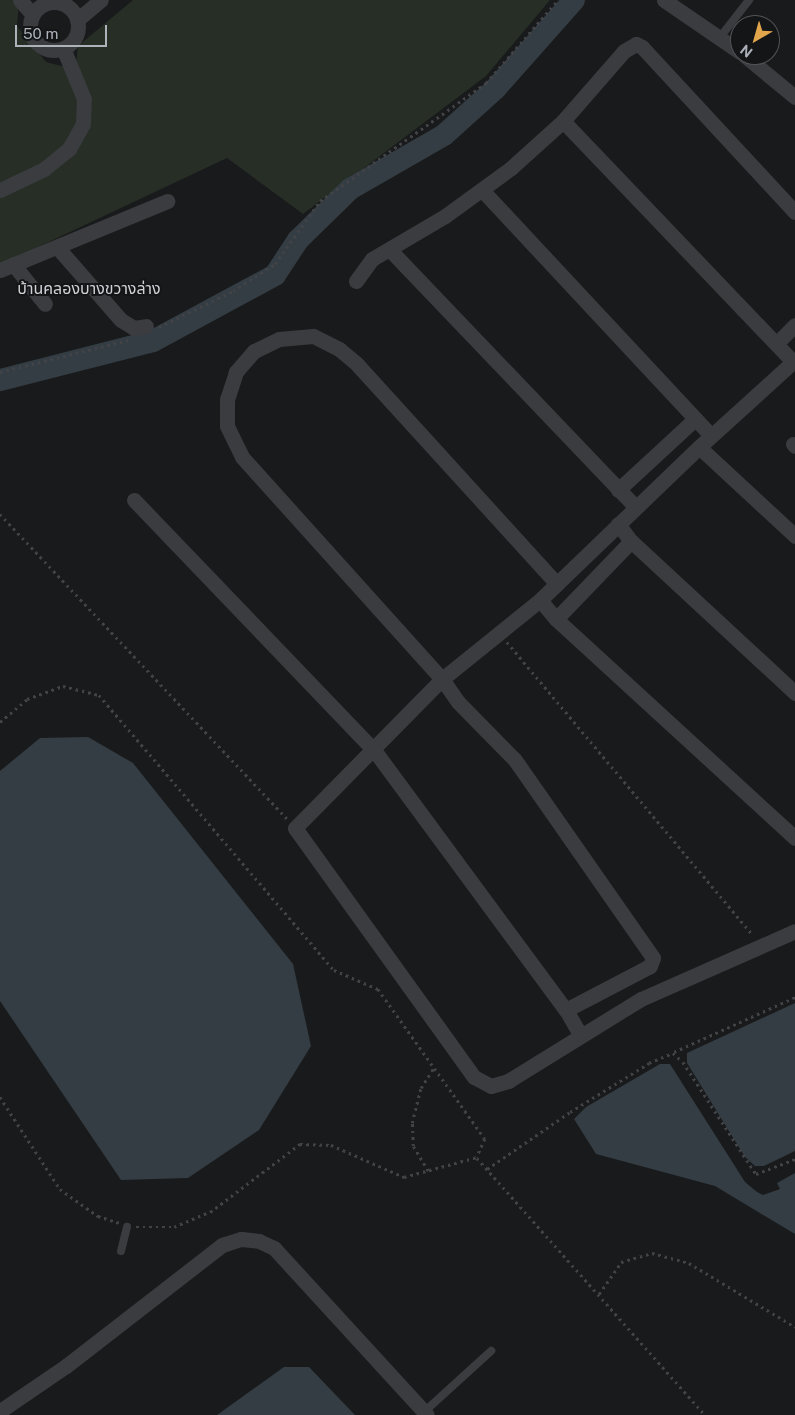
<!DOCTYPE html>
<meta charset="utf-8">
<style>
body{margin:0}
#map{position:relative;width:795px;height:1415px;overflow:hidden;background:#191a1b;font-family:"Public Sans","Noto Sans Thai",sans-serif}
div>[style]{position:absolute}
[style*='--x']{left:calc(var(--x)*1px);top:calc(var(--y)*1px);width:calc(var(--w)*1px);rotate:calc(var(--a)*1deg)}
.green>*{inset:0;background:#262e26}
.water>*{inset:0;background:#343d43}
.river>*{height:22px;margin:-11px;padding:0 11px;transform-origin:11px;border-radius:11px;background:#343d43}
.path>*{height:2.5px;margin-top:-1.25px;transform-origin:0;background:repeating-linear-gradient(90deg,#414347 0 2.5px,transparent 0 6.5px)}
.lane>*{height:8px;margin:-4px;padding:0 4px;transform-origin:4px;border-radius:4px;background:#3b3c40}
.street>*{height:15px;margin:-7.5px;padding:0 7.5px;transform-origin:7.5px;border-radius:7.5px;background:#3b3c40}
.street>.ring{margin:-7.5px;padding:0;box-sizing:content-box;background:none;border:15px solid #3b3c40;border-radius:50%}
span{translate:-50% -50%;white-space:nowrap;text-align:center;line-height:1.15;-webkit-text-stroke:4px #141516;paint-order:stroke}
.quarter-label{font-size:16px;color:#ced1d6}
.north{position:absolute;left:730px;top:15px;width:50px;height:50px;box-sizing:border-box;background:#141516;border:1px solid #515458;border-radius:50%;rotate:218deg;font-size:14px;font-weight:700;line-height:20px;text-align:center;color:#adb2ba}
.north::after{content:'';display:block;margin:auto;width:18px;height:22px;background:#e1a54c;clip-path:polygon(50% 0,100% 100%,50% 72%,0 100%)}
.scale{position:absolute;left:15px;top:25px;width:92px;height:22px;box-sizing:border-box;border:2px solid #adb2ba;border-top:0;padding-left:6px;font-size:15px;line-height:18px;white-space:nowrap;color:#adb2ba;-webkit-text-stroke:4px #141516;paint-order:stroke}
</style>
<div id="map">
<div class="green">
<div style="clip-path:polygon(0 0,19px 0,17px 26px,46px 62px,73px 69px,75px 73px,78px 46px,133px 0,550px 0,486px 76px,303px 214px,227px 158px,0 265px)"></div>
</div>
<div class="water">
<div style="clip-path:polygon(88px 737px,133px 763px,293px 964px,311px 1046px,259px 1130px,188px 1178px,121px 1180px,0 1001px,0 771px,40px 738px)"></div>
<div style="clip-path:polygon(795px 1003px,795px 1151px,764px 1166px,755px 1166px,745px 1157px,687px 1063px,687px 1053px)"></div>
<div style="clip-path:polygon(660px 1064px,670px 1064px,745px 1182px,757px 1192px,763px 1195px,780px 1189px,777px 1183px,795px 1173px,795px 1234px,715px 1186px,596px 1154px,574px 1119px,586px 1107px)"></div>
<div style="clip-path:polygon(284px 1367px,309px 1367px,355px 1415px,217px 1415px)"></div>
</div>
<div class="river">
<div style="--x:0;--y:380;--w:158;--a:-14.3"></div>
<div style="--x:153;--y:341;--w:139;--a:-28.4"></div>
<div style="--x:275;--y:275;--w:42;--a:-56.7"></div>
<div style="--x:298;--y:240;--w:73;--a:-44.4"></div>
<div style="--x:350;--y:189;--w:108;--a:-29.9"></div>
<div style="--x:444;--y:135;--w:69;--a:-42"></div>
<div style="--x:495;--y:89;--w:119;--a:-48.4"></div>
</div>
<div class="path">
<div style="--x:159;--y:327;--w:82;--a:-25.9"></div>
<div style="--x:233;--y:291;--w:50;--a:-32.7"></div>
<div style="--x:275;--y:264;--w:77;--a:-54.5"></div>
<div style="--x:320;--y:201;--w:204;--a:-35.4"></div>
<div style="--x:486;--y:83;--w:110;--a:-49.1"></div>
<div style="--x:0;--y:372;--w:132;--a:-14"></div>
<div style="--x:0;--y:514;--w:419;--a:46.7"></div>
<div style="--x:507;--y:642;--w:383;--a:50"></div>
<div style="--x:0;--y:722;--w:35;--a:-40"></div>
<div style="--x:27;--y:699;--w:38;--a:-20"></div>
<div style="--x:63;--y:686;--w:37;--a:14"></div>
<div style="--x:99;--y:695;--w:362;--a:49.5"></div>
<div style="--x:334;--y:970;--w:48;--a:23.4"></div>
<div style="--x:378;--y:989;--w:184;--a:54.5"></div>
<div style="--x:485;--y:1139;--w:20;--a:114"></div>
<div style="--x:674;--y:1052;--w:133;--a:-24.4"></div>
<div style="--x:0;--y:1097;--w:110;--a:56.9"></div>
<div style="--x:60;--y:1189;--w:47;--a:35.4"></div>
<div style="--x:98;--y:1216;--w:22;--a:18"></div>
<div style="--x:477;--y:1158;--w:344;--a:48.4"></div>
<div style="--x:487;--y:1169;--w:101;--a:-34.5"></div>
<div style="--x:570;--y:1112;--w:93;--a:-31.8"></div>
<div style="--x:649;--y:1063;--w:26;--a:-23"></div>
<div style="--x:673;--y:1053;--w:13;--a:42"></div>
<div style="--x:683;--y:1062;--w:134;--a:56.9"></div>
<div style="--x:756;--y:1174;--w:42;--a:-21"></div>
<div style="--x:428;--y:1171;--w:29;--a:-121"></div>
<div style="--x:413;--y:1146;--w:23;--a:-92"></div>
<div style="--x:412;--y:1123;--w:36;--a:-76"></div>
<div style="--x:421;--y:1088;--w:25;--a:-58"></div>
<div style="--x:136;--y:1227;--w:38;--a:0"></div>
<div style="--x:174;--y:1227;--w:39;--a:-23"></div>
<div style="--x:210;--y:1212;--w:113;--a:-37.1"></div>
<div style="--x:300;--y:1144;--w:31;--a:2"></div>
<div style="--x:331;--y:1145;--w:80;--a:23.7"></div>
<div style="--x:404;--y:1177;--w:76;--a:-15.3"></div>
<div style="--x:599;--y:1294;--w:39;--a:-55"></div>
<div style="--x:621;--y:1262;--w:32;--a:-16"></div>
<div style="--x:652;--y:1253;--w:38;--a:15"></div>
<div style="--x:689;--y:1263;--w:124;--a:31.1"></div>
</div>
<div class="lane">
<div style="--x:721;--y:36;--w:46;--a:-52.1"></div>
<div style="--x:121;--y:1251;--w:25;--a:-76"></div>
<div style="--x:424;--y:1412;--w:91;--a:-42.3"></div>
</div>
<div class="street">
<div style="--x:20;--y:0;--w:18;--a:49"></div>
<div style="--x:664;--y:0;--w:92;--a:34.4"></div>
<div class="ring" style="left:30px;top:2px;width:33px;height:33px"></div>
<div style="--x:77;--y:20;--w:31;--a:-40"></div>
<div style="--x:744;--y:55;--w:66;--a:39.5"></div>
<div style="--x:563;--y:121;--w:333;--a:46.3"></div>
<div style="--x:0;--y:190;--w:49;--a:-25.5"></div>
<div style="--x:44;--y:169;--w:32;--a:-39"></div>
<div style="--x:69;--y:149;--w:29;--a:-61"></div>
<div style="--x:83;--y:124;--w:25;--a:-88"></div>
<div style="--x:84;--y:99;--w:55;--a:-112.4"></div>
<div style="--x:482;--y:190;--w:336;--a:47"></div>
<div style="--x:57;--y:247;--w:97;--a:48.8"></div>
<div style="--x:121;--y:320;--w:15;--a:32"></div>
<div style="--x:134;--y:328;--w:12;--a:-9"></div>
<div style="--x:391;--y:251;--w:354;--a:46.3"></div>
<div style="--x:13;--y:264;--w:51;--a:51.3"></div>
<div style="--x:0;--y:270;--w:181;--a:-22.4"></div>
<div style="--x:356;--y:281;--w:27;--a:-54"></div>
<div style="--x:372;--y:259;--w:85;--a:-30.5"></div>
<div style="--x:445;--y:216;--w:82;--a:-36"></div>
<div style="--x:511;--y:168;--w:70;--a:-42.1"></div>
<div style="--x:563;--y:121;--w:93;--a:-48.9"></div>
<div style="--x:624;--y:51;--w:14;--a:-30"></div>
<div style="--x:636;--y:44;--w:7;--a:27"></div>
<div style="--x:642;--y:47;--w:225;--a:47.2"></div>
<div style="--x:776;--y:344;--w:27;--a:-45"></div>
<div style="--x:795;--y:360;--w:130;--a:137.8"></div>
<div style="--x:699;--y:447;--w:221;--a:136.1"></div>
<div style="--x:540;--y:600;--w:126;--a:141.1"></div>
<div style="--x:442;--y:679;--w:209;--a:134.6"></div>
<div style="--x:295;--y:828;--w:307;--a:54.3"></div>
<div style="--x:474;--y:1077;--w:19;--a:28"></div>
<div style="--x:491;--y:1086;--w:18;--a:-16"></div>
<div style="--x:508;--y:1081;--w:156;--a:-31.7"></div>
<div style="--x:641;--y:999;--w:168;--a:-23.8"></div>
<div style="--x:793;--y:444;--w:3;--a:45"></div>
<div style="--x:699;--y:447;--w:131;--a:42.8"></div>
<div style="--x:618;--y:490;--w:105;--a:-42.7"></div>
<div style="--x:134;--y:500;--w:347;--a:46.2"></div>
<div style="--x:374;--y:750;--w:323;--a:53.6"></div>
<div style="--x:566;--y:1010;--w:28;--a:60"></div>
<div style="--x:618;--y:524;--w:21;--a:53"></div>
<div style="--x:631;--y:541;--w:224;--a:42.8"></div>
<div style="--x:557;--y:584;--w:297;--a:-132.3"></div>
<div style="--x:357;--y:364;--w:23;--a:-140"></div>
<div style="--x:339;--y:349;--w:29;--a:-153"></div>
<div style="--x:313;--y:336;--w:34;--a:175"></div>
<div style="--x:279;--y:339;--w:28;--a:154"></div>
<div style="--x:254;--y:351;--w:28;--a:131"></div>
<div style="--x:236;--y:372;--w:28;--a:108"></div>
<div style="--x:227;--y:399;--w:27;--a:90"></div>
<div style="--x:227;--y:426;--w:34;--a:64"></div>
<div style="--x:242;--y:457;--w:299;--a:48"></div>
<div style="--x:442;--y:679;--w:28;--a:55"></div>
<div style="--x:458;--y:702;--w:81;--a:45.5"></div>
<div style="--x:515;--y:760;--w:241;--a:55.1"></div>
<div style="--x:653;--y:958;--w:9;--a:111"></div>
<div style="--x:650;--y:966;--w:95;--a:152.4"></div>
<div style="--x:540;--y:600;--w:25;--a:50"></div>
<div style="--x:556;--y:619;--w:324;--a:42.5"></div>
<div style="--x:556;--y:619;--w:108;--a:-46.1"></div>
<div style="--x:0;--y:1411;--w:80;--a:-34.3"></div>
<div style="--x:66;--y:1366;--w:197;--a:-37.8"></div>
<div style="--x:222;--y:1245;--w:20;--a:-18"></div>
<div style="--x:241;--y:1239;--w:18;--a:6"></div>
<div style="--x:259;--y:1241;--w:17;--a:25"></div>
<div style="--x:274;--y:1248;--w:226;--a:47.5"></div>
</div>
<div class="quarter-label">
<span style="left:89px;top:289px">บ้านคลองบางขวางล่าง</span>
</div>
<div class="north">N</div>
<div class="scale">50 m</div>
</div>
